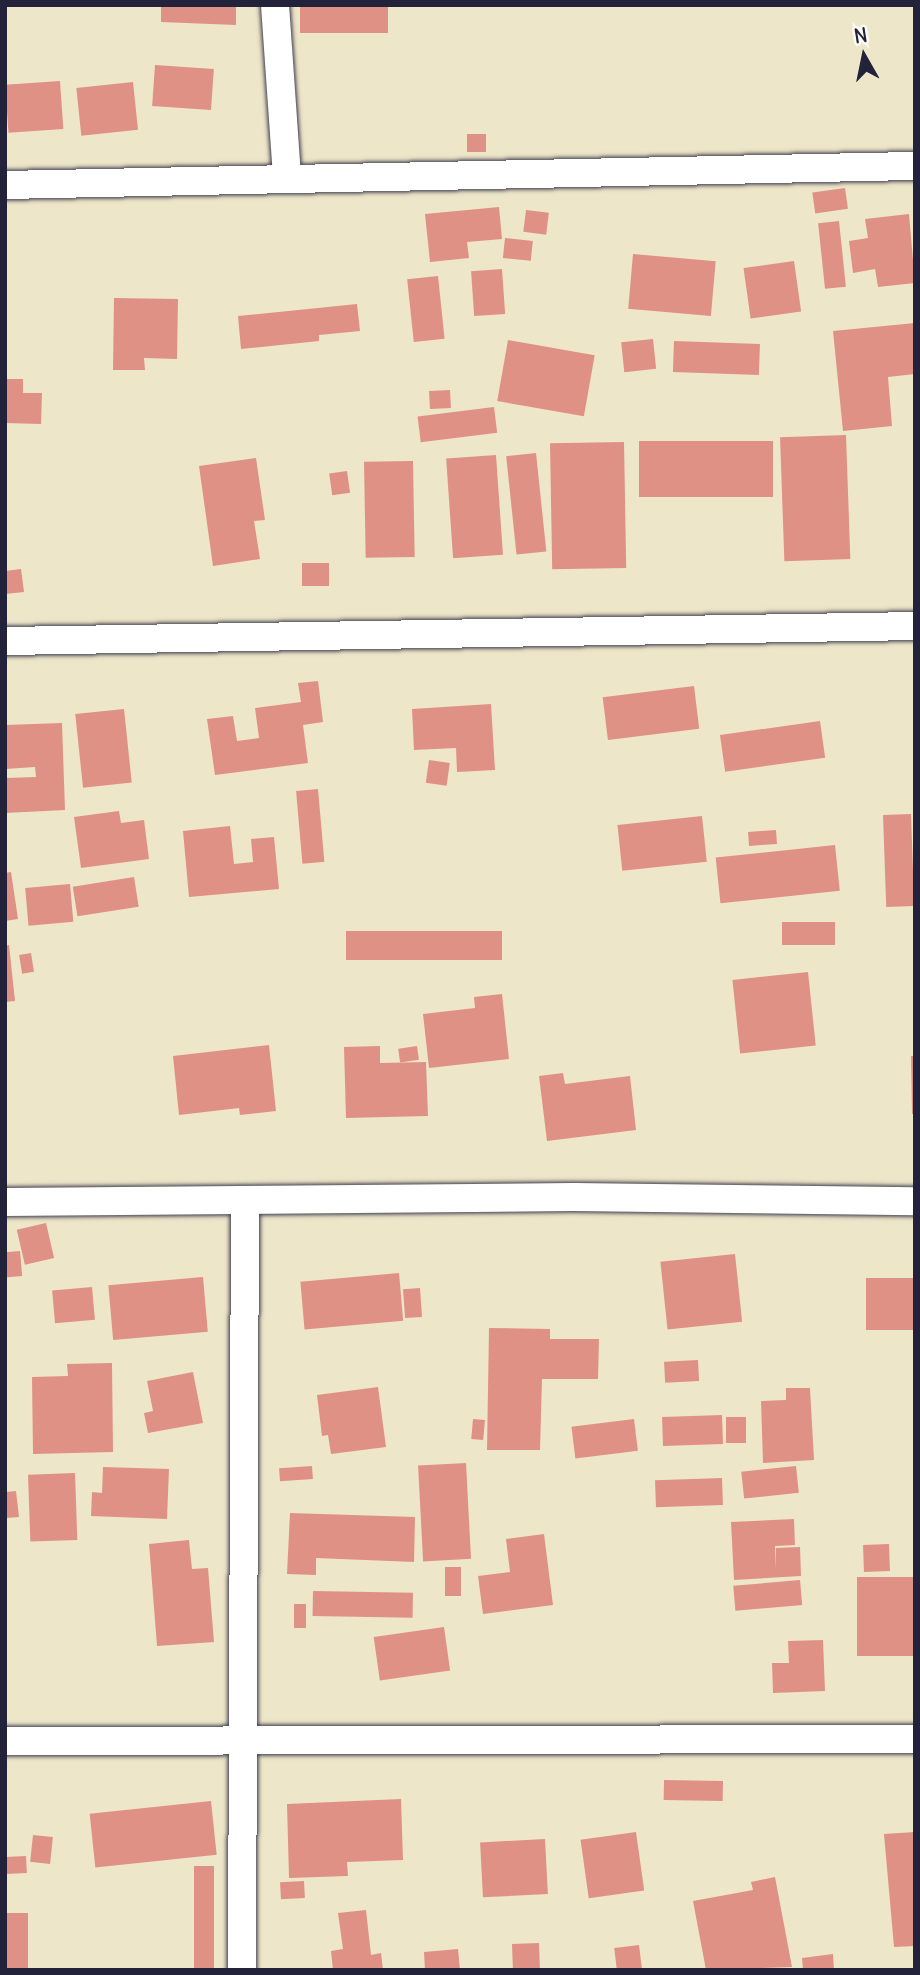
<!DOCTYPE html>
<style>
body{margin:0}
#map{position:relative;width:920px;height:1975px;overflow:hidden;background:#eee6c9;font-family:Delius,sans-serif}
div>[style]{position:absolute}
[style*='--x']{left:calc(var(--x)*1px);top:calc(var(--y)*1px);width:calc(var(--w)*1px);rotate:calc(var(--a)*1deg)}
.building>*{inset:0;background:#e09185;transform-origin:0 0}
.roads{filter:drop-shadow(0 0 2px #413f50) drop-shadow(0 0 2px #413f50)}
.street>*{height:28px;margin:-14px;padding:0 14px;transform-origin:14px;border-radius:14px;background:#fff}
span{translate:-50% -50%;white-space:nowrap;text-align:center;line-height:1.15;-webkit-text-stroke:5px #fdfcf7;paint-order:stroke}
.frame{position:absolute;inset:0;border:7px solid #22223b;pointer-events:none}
.north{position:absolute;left:829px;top:21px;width:70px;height:70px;-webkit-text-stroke:5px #fdfcf7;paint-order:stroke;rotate:351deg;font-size:19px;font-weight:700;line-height:28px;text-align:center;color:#22223b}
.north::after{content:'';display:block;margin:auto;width:24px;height:32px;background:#22223b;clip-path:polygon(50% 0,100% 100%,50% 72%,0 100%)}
</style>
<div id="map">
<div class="building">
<div style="clip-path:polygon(161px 5px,236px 5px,236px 25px,161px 22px)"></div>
<div style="left:300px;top:5px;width:88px;height:28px"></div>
<div style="left:155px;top:65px;width:59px;height:41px;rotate:4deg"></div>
<div style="left:60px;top:81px;width:48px;height:55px;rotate:86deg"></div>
<div style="left:133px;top:82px;width:48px;height:57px;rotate:84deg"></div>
<div style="left:467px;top:134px;width:19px;height:18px"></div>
<div style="left:845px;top:188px;width:21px;height:33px;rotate:82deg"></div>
<div style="clip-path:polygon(499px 207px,502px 239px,467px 242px,469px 258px,430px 262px,425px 214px)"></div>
<div style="left:526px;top:210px;width:23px;height:22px;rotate:7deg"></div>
<div style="clip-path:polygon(909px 214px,915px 283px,878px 287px,875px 269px,853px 273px,849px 241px,868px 238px,865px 219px)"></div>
<div style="left:839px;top:221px;width:66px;height:21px;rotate:84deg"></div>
<div style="left:505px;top:238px;width:28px;height:20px;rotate:6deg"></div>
<div style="left:633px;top:254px;width:83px;height:55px;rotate:5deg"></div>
<div style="left:794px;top:261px;width:51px;height:51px;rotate:82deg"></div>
<div style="left:502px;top:269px;width:45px;height:31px;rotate:86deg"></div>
<div style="left:438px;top:276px;width:63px;height:31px;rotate:84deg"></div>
<div style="clip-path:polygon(114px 298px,178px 299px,177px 359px,144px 358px,145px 370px,113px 370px)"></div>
<div style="clip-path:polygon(357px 304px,360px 331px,319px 335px,319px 341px,241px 349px,238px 316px)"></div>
<div style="clip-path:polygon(915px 323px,915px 374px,888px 377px,892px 426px,843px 431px,833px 331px)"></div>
<div style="left:653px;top:339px;width:30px;height:32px;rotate:84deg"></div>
<div style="left:508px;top:340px;width:88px;height:62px;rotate:10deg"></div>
<div style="left:674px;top:341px;width:86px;height:31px;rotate:2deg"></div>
<div style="clip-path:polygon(5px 379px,23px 379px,23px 393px,42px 393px,41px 424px,5px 423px)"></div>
<div style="left:450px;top:390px;width:18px;height:21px;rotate:87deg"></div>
<div style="left:494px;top:407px;width:26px;height:77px;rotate:83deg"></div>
<div style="left:846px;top:435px;width:124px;height:66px;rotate:88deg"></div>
<div style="left:639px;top:441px;width:134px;height:56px"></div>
<div style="left:624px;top:442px;width:126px;height:74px;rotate:89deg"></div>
<div style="left:536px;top:453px;width:99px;height:30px;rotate:84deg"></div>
<div style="left:496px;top:455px;width:100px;height:50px;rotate:86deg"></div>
<div style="clip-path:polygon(256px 458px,265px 520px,254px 521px,260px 559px,213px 566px,199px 466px)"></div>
<div style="left:413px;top:461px;width:96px;height:49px;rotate:89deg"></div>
<div style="left:347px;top:471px;width:22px;height:18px;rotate:82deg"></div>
<div style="left:302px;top:563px;width:27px;height:23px"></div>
<div style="clip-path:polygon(21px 569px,24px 592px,5px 594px,5px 571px)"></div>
<div style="clip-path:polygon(318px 681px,323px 722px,303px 725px,308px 763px,215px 775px,207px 719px,233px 716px,237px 741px,259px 738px,255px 708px,301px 702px,298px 683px)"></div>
<div style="left:694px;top:686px;width:43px;height:92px;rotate:83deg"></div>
<div style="clip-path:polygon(491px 704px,495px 770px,457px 772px,456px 748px,414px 750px,412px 709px)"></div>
<div style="left:124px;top:709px;width:74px;height:49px;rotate:84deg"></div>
<div style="left:820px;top:721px;width:37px;height:101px;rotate:82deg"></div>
<div style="clip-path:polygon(62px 723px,65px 810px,5px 813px,5px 778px,36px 777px,35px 767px,5px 769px,5px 725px)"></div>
<div style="left:429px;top:760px;width:21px;height:23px;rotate:8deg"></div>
<div style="left:318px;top:789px;width:73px;height:22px;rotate:85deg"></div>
<div style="clip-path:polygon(119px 811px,121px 823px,144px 820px,149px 859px,81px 868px,74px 817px)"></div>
<div style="left:911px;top:814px;width:92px;height:28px;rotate:88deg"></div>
<div style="left:702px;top:816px;width:46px;height:85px;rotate:84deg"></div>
<div style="clip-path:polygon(230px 826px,234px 864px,253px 862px,251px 839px,274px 837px,279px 889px,189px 897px,183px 831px)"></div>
<div style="left:776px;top:830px;width:14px;height:28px;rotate:86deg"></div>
<div style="left:835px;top:845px;width:46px;height:120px;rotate:84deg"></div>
<div style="clip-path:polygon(11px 872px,18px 919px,5px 921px,5px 873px)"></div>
<div style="left:134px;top:877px;width:30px;height:62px;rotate:81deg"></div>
<div style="left:70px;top:884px;width:38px;height:45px;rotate:85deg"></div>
<div style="left:782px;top:922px;width:53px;height:23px"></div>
<div style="left:346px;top:931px;width:156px;height:29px"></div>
<div style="clip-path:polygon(9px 945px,15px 1001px,5px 1002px,5px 946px)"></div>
<div style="left:31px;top:953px;width:19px;height:12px;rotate:81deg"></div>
<div style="left:808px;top:972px;width:74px;height:76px;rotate:84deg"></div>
<div style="clip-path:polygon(502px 994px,509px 1059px,429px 1068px,423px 1014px,475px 1008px,474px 997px)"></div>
<div style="clip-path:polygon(269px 1045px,276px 1111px,240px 1115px,239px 1108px,179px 1115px,173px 1056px)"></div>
<div style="clip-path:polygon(380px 1046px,380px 1063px,426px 1062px,428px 1116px,346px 1118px,344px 1047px)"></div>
<div style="left:417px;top:1046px;width:14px;height:19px;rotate:82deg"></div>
<div style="clip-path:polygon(911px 1056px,915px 1056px,915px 1114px,912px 1114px)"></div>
<div style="clip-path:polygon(563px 1073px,565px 1084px,630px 1076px,636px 1130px,547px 1141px,539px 1076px)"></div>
<div style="left:46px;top:1223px;width:36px;height:30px;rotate:77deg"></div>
<div style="left:20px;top:1251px;width:25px;height:15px;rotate:85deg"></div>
<div style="left:735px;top:1254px;width:68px;height:75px;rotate:84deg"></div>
<div style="left:399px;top:1273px;width:48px;height:99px;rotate:85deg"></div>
<div style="left:203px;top:1277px;width:55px;height:95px;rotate:85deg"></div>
<div style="left:915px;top:1278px;width:52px;height:49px;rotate:90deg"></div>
<div style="left:92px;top:1287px;width:33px;height:40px;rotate:85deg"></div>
<div style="left:420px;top:1288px;width:29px;height:17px;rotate:86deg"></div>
<div style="clip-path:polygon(489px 1328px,550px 1329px,550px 1339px,599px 1339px,598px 1379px,542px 1379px,540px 1450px,487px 1450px)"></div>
<div style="left:698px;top:1360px;width:21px;height:34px;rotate:87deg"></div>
<div style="clip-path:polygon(112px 1363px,113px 1452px,33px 1454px,32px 1377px,68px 1376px,67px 1364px)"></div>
<div style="clip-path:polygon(193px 1372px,203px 1423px,148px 1433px,144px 1413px,153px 1411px,147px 1381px)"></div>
<div style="clip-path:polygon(378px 1387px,386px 1447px,331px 1454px,328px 1435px,322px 1436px,317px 1395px)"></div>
<div style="clip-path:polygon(786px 1388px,810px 1388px,814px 1460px,763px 1463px,761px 1401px,786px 1400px)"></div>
<div style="left:722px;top:1415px;width:29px;height:60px;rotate:88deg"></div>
<div style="left:726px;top:1417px;width:20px;height:26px"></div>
<div style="left:473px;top:1419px;width:12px;height:20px;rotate:5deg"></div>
<div style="left:634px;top:1419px;width:32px;height:63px;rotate:83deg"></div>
<div style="left:466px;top:1463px;width:96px;height:48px;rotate:87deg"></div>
<div style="left:312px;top:1466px;width:13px;height:33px;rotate:86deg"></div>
<div style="left:796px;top:1466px;width:27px;height:55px;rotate:84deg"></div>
<div style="clip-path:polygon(103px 1467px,169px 1469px,167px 1519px,91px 1516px,92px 1492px,102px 1493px)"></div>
<div style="left:75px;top:1473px;width:67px;height:47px;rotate:88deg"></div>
<div style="left:722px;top:1478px;width:27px;height:67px;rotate:88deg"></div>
<div style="clip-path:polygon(16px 1491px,19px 1517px,5px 1518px,5px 1492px)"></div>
<div style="clip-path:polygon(290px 1513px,415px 1517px,414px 1562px,316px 1558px,316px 1575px,287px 1574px)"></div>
<div style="clip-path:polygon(794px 1519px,795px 1545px,775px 1546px,776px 1569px,776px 1548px,800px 1547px,801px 1576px,734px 1580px,731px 1522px)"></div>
<div style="clip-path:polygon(544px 1534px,553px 1605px,483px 1614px,478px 1576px,510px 1572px,506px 1539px)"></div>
<div style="clip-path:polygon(189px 1540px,192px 1569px,208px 1568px,214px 1642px,157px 1646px,149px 1544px)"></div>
<div style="left:889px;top:1544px;width:27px;height:26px;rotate:88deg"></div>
<div style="left:445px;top:1567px;width:16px;height:29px"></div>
<div style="left:915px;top:1577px;width:79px;height:58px;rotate:90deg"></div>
<div style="left:800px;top:1580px;width:25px;height:67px;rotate:85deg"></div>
<div style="left:313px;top:1591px;width:100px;height:25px;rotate:1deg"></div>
<div style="left:294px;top:1604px;width:12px;height:24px"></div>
<div style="left:444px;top:1627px;width:44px;height:71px;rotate:82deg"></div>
<div style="clip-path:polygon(823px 1640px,825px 1691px,773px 1693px,772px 1663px,789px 1663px,788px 1641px)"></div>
<div style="left:664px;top:1780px;width:59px;height:20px;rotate:1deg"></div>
<div style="clip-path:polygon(401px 1799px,403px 1860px,347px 1862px,348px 1876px,289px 1878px,287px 1804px)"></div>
<div style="left:211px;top:1801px;width:54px;height:122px;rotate:84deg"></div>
<div style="left:636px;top:1832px;width:59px;height:56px;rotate:82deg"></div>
<div style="clip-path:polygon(915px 1832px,915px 1946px,894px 1947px,884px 1834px)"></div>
<div style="left:33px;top:1835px;width:20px;height:27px;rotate:6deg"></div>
<div style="left:545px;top:1839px;width:55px;height:65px;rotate:87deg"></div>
<div style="left:26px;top:1856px;width:17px;height:21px;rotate:87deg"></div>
<div style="left:194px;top:1866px;width:20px;height:104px"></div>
<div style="clip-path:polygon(775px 1877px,792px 1967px,706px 1970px,693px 1901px,753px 1890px,751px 1882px)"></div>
<div style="left:304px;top:1881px;width:17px;height:24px;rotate:87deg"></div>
<div style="clip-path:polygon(366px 1910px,371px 1955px,381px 1953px,383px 1970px,333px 1970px,331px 1951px,343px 1949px,338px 1913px)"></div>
<div style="left:5px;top:1913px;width:23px;height:57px"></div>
<div style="left:539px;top:1943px;width:27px;height:27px;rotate:88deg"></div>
<div style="left:639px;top:1945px;width:25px;height:25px;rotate:83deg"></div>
<div style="clip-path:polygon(458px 1949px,460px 1970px,425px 1970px,424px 1952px)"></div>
<div style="clip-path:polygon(833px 1954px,834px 1970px,803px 1970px,802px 1958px)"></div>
</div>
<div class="roads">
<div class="street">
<div style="--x:275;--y:5;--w:172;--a:86"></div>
<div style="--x:5;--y:185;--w:910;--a:-1.2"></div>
<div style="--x:5;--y:641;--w:910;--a:-0.94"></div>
<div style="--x:5;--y:1202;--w:569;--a:-0.5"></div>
<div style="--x:574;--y:1197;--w:341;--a:0.7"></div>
<div style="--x:5;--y:1741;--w:910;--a:-0.13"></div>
<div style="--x:242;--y:1970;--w:768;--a:-89.78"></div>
</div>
</div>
<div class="frame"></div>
<div class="north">N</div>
</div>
